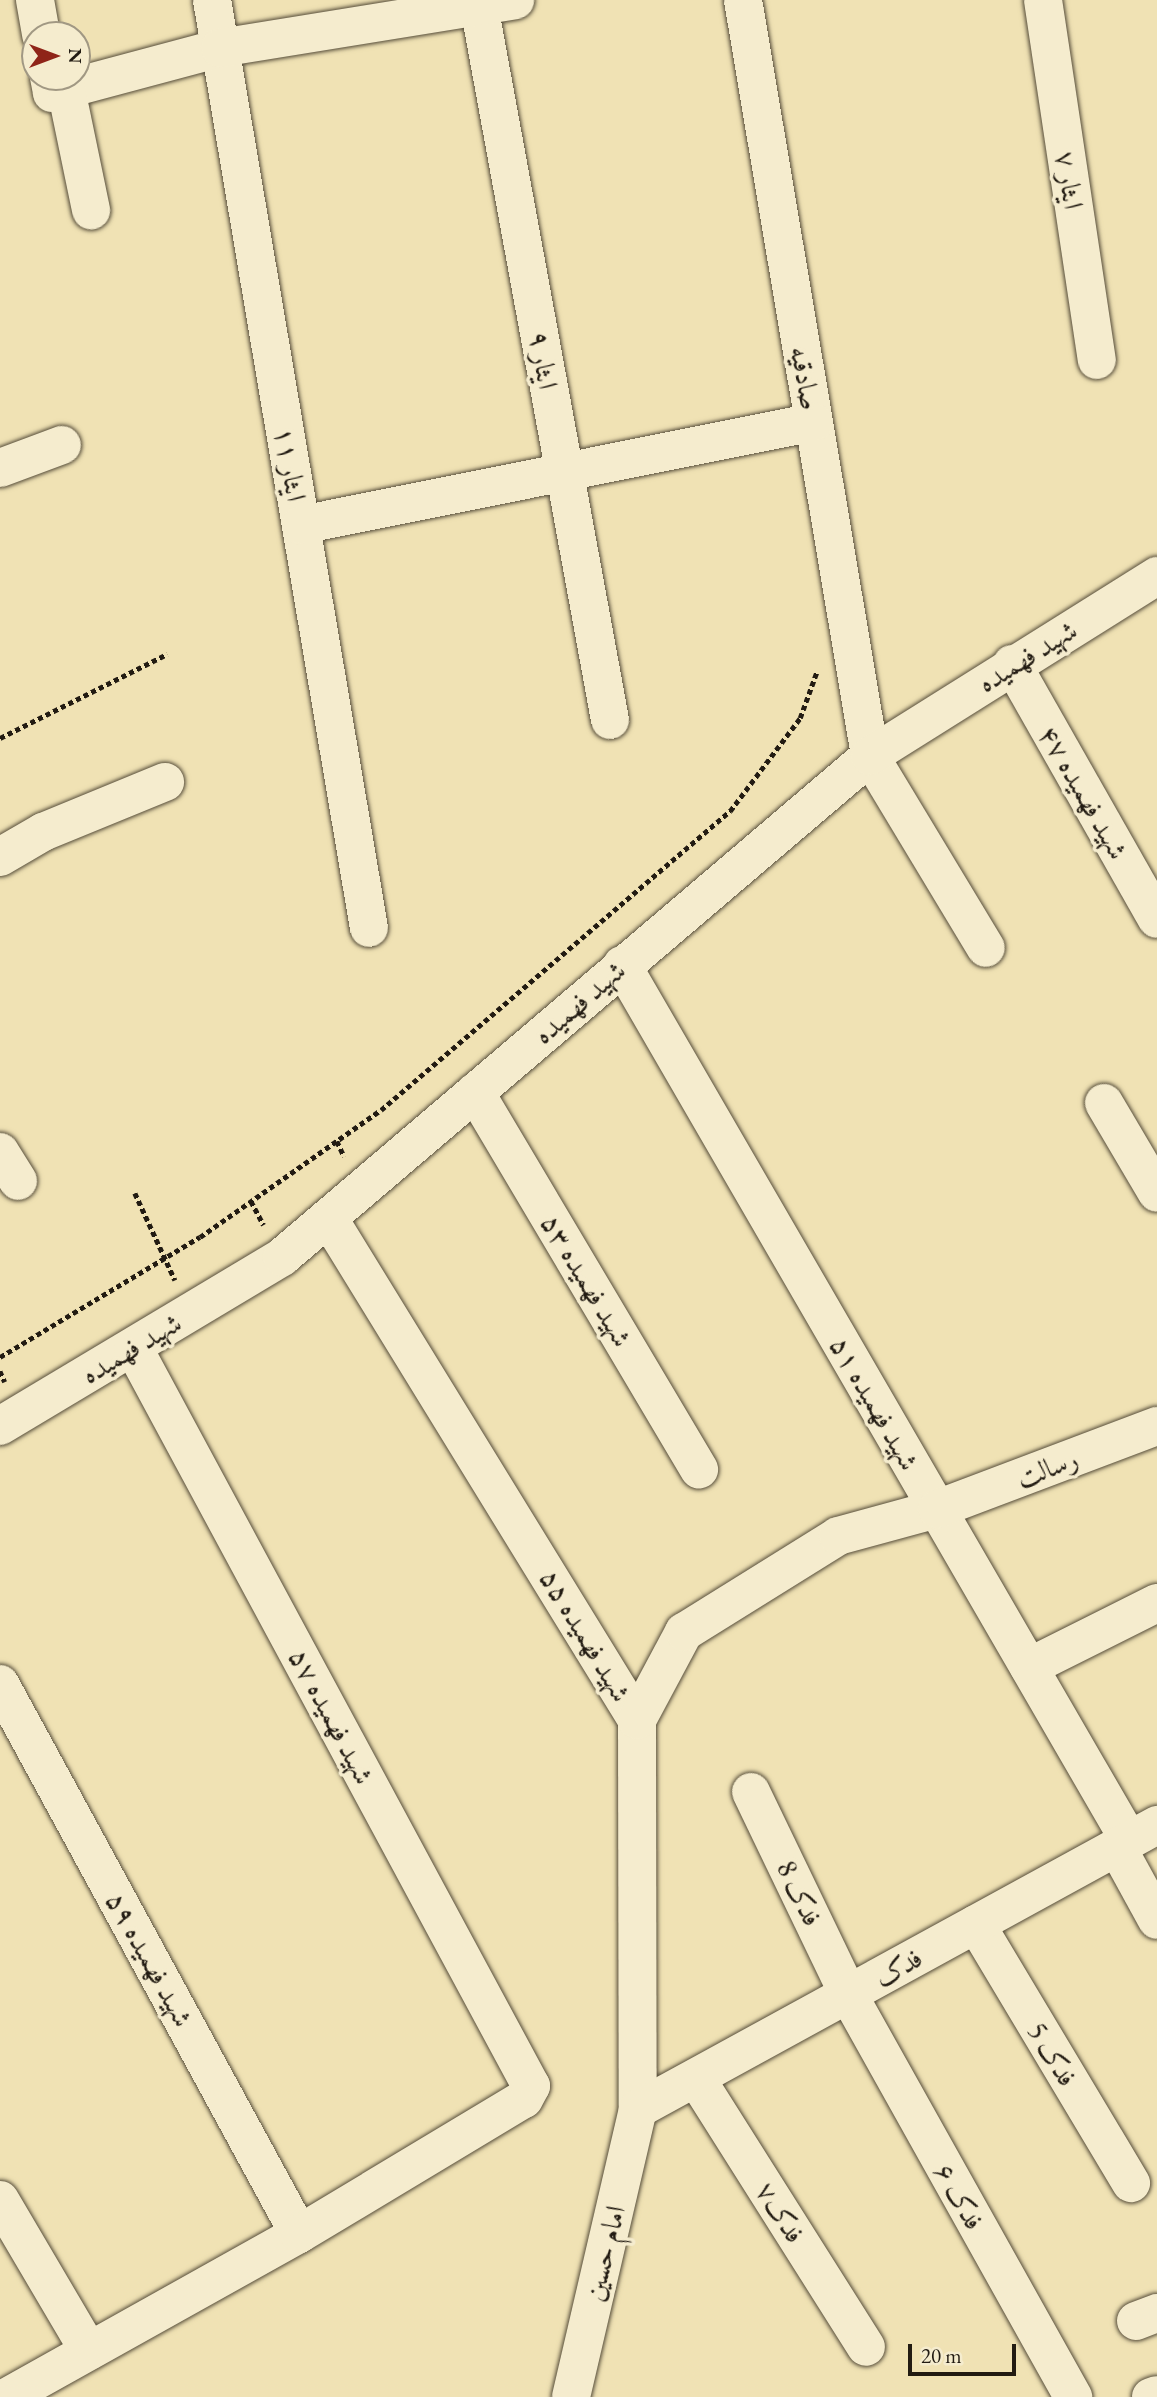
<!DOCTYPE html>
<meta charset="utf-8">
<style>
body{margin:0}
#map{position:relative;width:1157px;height:2397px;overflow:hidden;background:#f0e2b4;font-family:"EB Garamond",Amiri,serif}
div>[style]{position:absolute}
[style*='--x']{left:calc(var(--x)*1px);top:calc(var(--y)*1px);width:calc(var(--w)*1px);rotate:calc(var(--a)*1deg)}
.path>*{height:4.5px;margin-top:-2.25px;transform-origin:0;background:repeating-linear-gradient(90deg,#221b12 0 5px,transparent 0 8.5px)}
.roads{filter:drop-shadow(0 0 2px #564d3a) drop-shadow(0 0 2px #564d3a)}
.minor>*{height:38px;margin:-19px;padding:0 19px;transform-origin:19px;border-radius:19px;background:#f5ecce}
span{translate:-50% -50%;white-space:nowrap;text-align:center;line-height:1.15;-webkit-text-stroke:7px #f5ecce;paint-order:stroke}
.street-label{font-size:28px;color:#221b12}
.north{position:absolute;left:21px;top:21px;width:70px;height:70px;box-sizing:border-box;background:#f5ecce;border:2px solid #a19883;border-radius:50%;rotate:90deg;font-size:19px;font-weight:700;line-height:28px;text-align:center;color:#221b12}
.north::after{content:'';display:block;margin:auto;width:24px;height:32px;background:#8f2418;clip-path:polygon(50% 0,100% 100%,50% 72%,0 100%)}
.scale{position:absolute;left:908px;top:2344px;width:108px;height:32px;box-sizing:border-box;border:4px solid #221b12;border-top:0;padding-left:9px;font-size:21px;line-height:24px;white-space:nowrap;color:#221b12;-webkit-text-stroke:5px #f5ecce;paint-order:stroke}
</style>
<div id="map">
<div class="path">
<div style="--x:0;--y:738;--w:187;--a:-26.7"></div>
<div style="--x:337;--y:1141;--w:17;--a:65"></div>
<div style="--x:135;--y:1193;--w:96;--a:65.3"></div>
<div style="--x:251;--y:1201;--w:27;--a:62"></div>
<div style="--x:0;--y:1357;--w:233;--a:-31"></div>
<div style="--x:200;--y:1237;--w:221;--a:-35.1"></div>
<div style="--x:381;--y:1110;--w:460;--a:-40.6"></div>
<div style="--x:730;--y:811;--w:116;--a:-53"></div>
<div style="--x:800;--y:718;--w:50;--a:-70.1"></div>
<div style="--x:0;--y:1371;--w:12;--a:66"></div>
</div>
<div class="roads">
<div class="minor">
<div style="--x:35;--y:0;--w:36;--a:80"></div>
<div style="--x:212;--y:0;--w:941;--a:80.4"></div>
<div style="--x:478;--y:0;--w:732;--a:79.61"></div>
<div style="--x:743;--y:0;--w:767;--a:80.46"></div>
<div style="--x:870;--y:756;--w:224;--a:58.9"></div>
<div style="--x:1043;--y:0;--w:364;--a:81.5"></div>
<div style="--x:49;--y:77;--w:16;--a:79"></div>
<div style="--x:52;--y:93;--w:174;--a:-15"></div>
<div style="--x:220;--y:48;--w:299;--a:-9.2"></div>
<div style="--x:66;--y:89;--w:124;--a:78.3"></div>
<div style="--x:0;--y:468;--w:66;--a:-20.4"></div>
<div style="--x:301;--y:525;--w:523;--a:-11.35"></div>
<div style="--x:1012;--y:664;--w:293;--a:60.4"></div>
<div style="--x:0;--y:857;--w:50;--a:-30.2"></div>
<div style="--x:43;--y:832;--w:132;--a:-22.3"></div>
<div style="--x:622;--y:965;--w:1011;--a:59.91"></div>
<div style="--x:475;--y:1092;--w:439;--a:59.3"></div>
<div style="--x:1104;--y:1103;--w:104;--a:59.5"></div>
<div style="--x:0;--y:1152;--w:34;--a:58"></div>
<div style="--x:329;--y:1219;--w:588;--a:58.42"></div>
<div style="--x:637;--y:1720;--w:389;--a:89.9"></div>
<div style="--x:638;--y:2109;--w:296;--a:103.1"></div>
<div style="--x:0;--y:1426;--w:329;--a:-30.9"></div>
<div style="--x:282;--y:1257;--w:772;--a:-40.43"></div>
<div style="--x:870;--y:756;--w:339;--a:-32.1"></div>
<div style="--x:1029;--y:1667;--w:143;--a:-26.6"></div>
<div style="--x:0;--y:1684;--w:626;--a:61.47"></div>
<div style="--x:637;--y:1720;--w:100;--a:-61.9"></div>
<div style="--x:684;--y:1632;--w:181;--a:-31.9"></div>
<div style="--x:838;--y:1536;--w:103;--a:-15.3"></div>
<div style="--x:937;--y:1509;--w:235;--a:-20.7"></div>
<div style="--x:751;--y:1792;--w:224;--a:64.3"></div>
<div style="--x:848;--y:1994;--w:462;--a:60.8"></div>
<div style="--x:1117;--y:1847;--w:83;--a:61.3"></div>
<div style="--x:976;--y:1924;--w:302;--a:59.1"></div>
<div style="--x:696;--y:2078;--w:318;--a:57.7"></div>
<div style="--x:638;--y:2109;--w:592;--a:-28.69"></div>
<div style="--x:0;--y:2200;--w:175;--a:59.5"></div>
<div style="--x:1136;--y:2321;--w:22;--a:-21"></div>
<div style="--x:7;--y:2397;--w:334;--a:-29.2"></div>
<div style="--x:299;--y:2234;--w:262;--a:-31"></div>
<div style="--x:524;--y:2099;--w:15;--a:-62"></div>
<div style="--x:531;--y:2086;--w:839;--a:-118.31"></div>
<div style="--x:1151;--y:2397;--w:6;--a:-18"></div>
</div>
</div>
<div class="street-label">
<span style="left:1070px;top:180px;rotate:81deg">ایثار ۷</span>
<span style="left:544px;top:360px;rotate:80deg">ایثار ۹</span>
<span style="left:806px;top:378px;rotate:80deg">صادقیه</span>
<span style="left:291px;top:464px;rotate:80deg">ایثار ۱۱</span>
<span style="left:1027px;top:656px;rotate:-32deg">شهید فهمیده</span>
<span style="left:1084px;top:792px;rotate:60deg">شهید فهمیده ۴۷</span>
<span style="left:579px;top:1002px;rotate:-41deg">شهید فهمیده</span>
<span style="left:587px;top:1280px;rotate:59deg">شهید فهمیده ۵۳</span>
<span style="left:131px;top:1348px;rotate:-31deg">شهید فهمیده</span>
<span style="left:875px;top:1403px;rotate:60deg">شهید فهمیده ۵۱</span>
<span style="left:1047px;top:1468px;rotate:-21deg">رسالت</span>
<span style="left:586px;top:1635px;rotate:59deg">شهید فهمیده ۵۵</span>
<span style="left:332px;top:1716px;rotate:62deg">شهید فهمیده ۵۷</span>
<span style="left:800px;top:1893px;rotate:64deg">فدک 8</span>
<span style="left:150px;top:1959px;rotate:61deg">شهید فهمیده ۵۹</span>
<span style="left:898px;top:1967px;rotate:-29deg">فدک</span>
<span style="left:1053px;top:2054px;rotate:59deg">فدک 5</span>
<span style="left:960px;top:2196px;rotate:61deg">فدک ۶</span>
<span style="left:781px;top:2212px;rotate:58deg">فدک۷</span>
<span style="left:604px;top:2253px;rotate:-76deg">امام حسین</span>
</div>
<div class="north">N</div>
<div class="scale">20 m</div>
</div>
